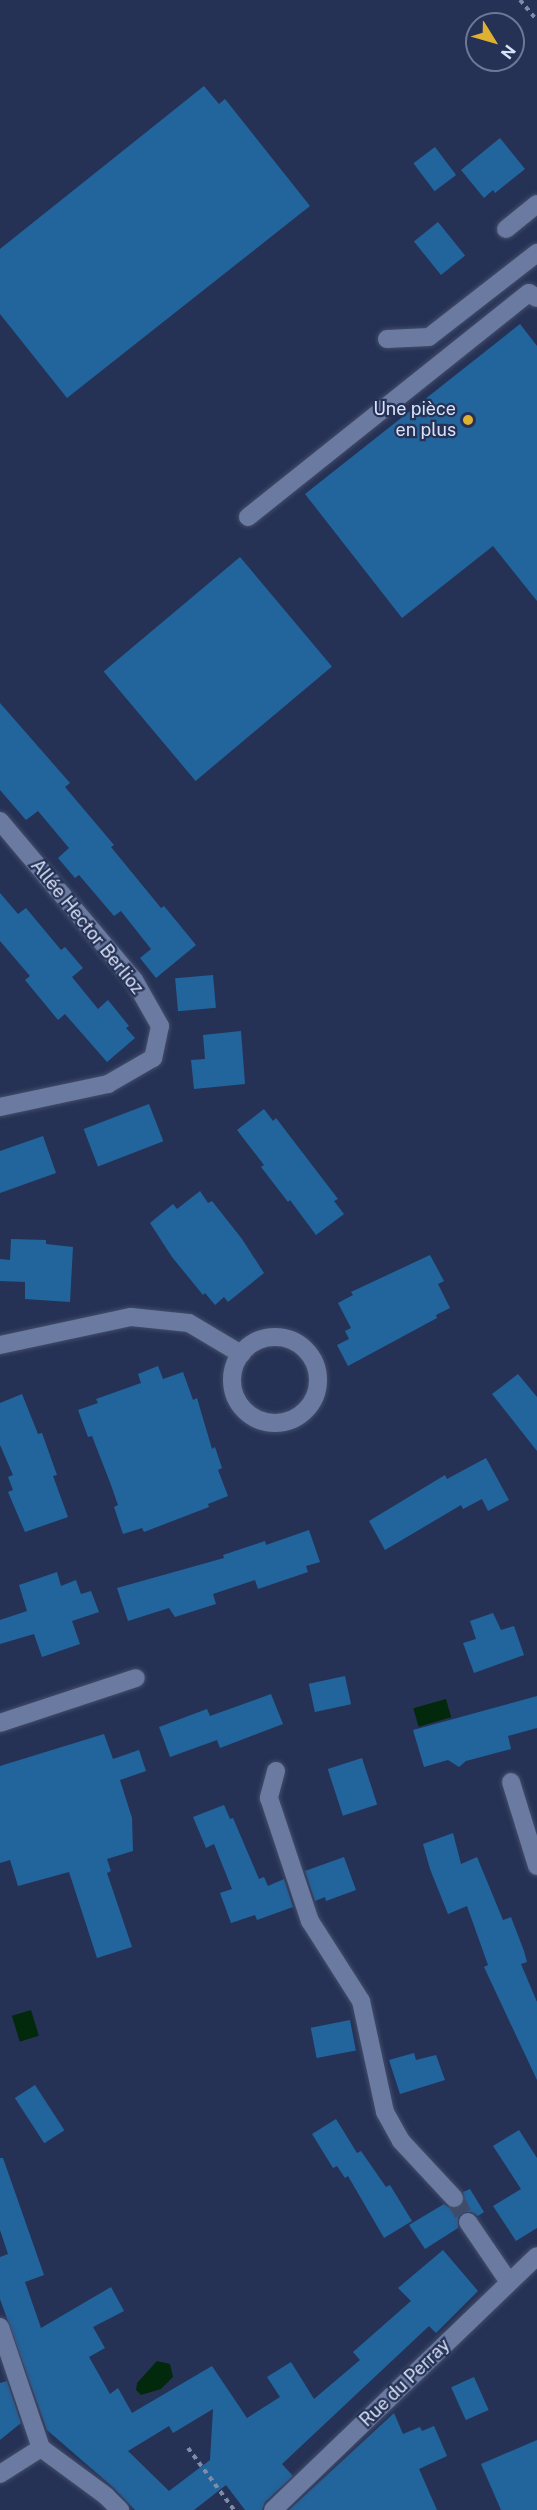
<!DOCTYPE html>
<meta charset="utf-8">
<style>
body{margin:0}
#map{position:relative;width:537px;height:2510px;overflow:hidden;background:#263255;font-family:"Public Sans",sans-serif}
div>[style]{position:absolute}
[style*='--x']{left:calc(var(--x)*1px);top:calc(var(--y)*1px);width:calc(var(--w)*1px);rotate:calc(var(--a)*1deg)}
.water>*{inset:0;background:#03290c;transform-origin:0 0}
.building>*{inset:0;background:#22659d;transform-origin:0 0}
.minor-tunnel>*{height:18px;margin-top:-9px;transform-origin:0;background:repeating-linear-gradient(90deg,#414c6d 0 18px,transparent 0 27px)}
.path>*{height:4px;margin-top:-2px;transform-origin:0;background:repeating-linear-gradient(90deg,#808ba8 0 4.5px,transparent 0 9px)}
.roads{filter:drop-shadow(0 0 2px #434d6b) drop-shadow(0 0 2px #434d6b)}
.minor>*{height:18px;margin:-9px;padding:0 9px;transform-origin:9px;border-radius:9px;background:#6a7aa1}
.minor>.ring{margin:-9px;padding:0;box-sizing:content-box;background:none;border:18px solid #6a7aa1;border-radius:50%}
.dots>*{width:16px;height:16px;translate:-50% -50%;box-sizing:border-box;border:3px solid #263255;border-radius:50%}
span{translate:-50% -50%;white-space:nowrap;text-align:center;line-height:1.15;-webkit-text-stroke:4.5px #263255;paint-order:stroke}
.poi-label{font-size:18px;color:#d8e2f8}
.right{translate:-100% -50%;text-align:right}
.street-label{font-size:18px;color:#d8e2f8}
.north{position:absolute;left:465px;top:12px;width:60px;height:60px;box-sizing:border-box;background:#263255;border:2px solid #6d7896;border-radius:50%;rotate:127deg;font-size:16px;font-weight:700;line-height:24px;text-align:center;color:#d8e2f8}
.north::after{content:'';display:block;margin:auto;width:21px;height:27px;background:#deb133;clip-path:polygon(50% 0,100% 100%,50% 72%,0 100%)}
</style>
<div id="map">
<div class="water">
<div style="left:446px;top:1699px;width:19px;height:34px;rotate:74deg"></div>
<div style="left:31px;top:2010px;width:27px;height:20px;rotate:73deg"></div>
<div style="clip-path:polygon(157px 2361px,170px 2364px,173px 2377px,161px 2389px,141px 2395px,136px 2390px,137px 2383px)"></div>
</div>
<div class="building">
<div style="clip-path:polygon(204px 86px,219px 104px,225px 99px,310px 206px,67px 398px,0 314px,0 249px)"></div>
<div style="clip-path:polygon(500px 138px,525px 169px,495px 193px,493px 190px,484px 198px,461px 170px)"></div>
<div style="left:435px;top:147px;width:35px;height:27px;rotate:53deg"></div>
<div style="left:438px;top:222px;width:43px;height:31px;rotate:51deg"></div>
<div style="clip-path:polygon(520px 324px,537px 346px,537px 601px,493px 546px,402px 618px,305px 494px)"></div>
<div style="left:240px;top:557px;width:143px;height:178px;rotate:50deg"></div>
<div style="clip-path:polygon(0 703px,70px 783px,65px 787px,114px 845px,111px 847px,161px 908px,164px 906px,196px 945px,156px 978px,140px 958px,151px 949px,121px 911px,114px 916px,79px 875px,75px 878px,58px 858px,69px 848px,38px 811px,26px 820px,0 790px)"></div>
<div style="clip-path:polygon(0 893px,18px 914px,26px 908px,61px 950px,65px 947px,83px 968px,72px 977px,98px 1009px,108px 1000px,129px 1026px,126px 1028px,135px 1038px,107px 1062px,65px 1014px,58px 1020px,25px 980px,30px 976px,0 941px)"></div>
<div style="left:213px;top:975px;width:33px;height:38px;rotate:85deg"></div>
<div style="clip-path:polygon(241px 1031px,245px 1084px,194px 1089px,191px 1060px,205px 1059px,203px 1035px)"></div>
<div style="left:149px;top:1104px;width:40px;height:70px;rotate:69deg"></div>
<div style="clip-path:polygon(264px 1109px,273px 1121px,276px 1118px,338px 1199px,334px 1201px,344px 1214px,316px 1235px,290px 1200px,288px 1202px,261px 1167px,264px 1165px,237px 1130px)"></div>
<div style="clip-path:polygon(43px 1136px,56px 1173px,0 1193px,0 1151px)"></div>
<div style="clip-path:polygon(200px 1191px,208px 1203px,212px 1201px,242px 1239px,264px 1273px,228px 1302px,224px 1297px,215px 1305px,205px 1293px,203px 1295px,172px 1257px,150px 1223px,173px 1204px,177px 1209px)"></div>
<div style="clip-path:polygon(11px 1239px,46px 1240px,46px 1244px,73px 1247px,70px 1302px,25px 1299px,25px 1282px,0 1281px,0 1259px,10px 1260px)"></div>
<div style="clip-path:polygon(430px 1255px,444px 1281px,438px 1284px,450px 1308px,436px 1315px,437px 1318px,348px 1366px,337px 1345px,349px 1339px,345px 1331px,351px 1328px,338px 1303px,353px 1295px,351px 1292px)"></div>
<div style="clip-path:polygon(158px 1366px,163px 1379px,183px 1372px,193px 1400px,197px 1398px,212px 1449px,215px 1447px,222px 1468px,218px 1470px,228px 1496px,208px 1504px,209px 1507px,144px 1532px,142px 1528px,123px 1534px,114px 1507px,118px 1505px,111px 1485px,92px 1436px,88px 1437px,78px 1410px,98px 1403px,96px 1399px,141px 1383px,138px 1374px)"></div>
<div style="clip-path:polygon(518px 1374px,537px 1397px,537px 1451px,492px 1394px)"></div>
<div style="clip-path:polygon(22px 1394px,38px 1434px,42px 1433px,57px 1475px,53px 1476px,68px 1517px,25px 1532px,8px 1492px,13px 1490px,8px 1477px,13px 1475px,0 1445px,0 1403px)"></div>
<div style="clip-path:polygon(486px 1458px,509px 1500px,488px 1511px,482px 1499px,463px 1509px,461px 1505px,385px 1550px,369px 1521px,445px 1475px,447px 1479px)"></div>
<div style="clip-path:polygon(309px 1530px,320px 1562px,306px 1566px,308px 1572px,258px 1589px,255px 1580px,213px 1594px,216px 1604px,175px 1617px,169px 1608px,128px 1621px,117px 1588px,224px 1558px,223px 1555px,265px 1541px,266px 1545px)"></div>
<div style="clip-path:polygon(57px 1572px,61px 1586px,76px 1580px,81px 1594px,91px 1591px,99px 1612px,72px 1621px,80px 1644px,42px 1657px,34px 1634px,0 1644px,0 1620px,27px 1611px,19px 1585px)"></div>
<div style="clip-path:polygon(493px 1613px,501px 1630px,514px 1626px,524px 1655px,474px 1673px,463px 1643px,476px 1639px,470px 1621px)"></div>
<div style="left:345px;top:1676px;width:29px;height:37px;rotate:78deg"></div>
<div style="clip-path:polygon(271px 1694px,283px 1724px,220px 1748px,217px 1740px,170px 1757px,159px 1727px,207px 1709px,210px 1716px)"></div>
<div style="clip-path:polygon(537px 1696px,537px 1728px,508px 1736px,511px 1749px,466px 1761px,459px 1767px,448px 1760px,424px 1767px,413px 1730px)"></div>
<div style="clip-path:polygon(104px 1734px,113px 1759px,139px 1750px,146px 1771px,120px 1780px,132px 1818px,133px 1851px,107px 1859px,111px 1871px,107px 1873px,132px 1947px,97px 1958px,69px 1872px,18px 1886px,10px 1860px,0 1863px,0 1766px)"></div>
<div style="left:362px;top:1758px;width:49px;height:36px;rotate:72deg"></div>
<div style="clip-path:polygon(224px 1805px,230px 1819px,233px 1818px,259px 1879px,264px 1877px,268px 1886px,284px 1879px,293px 1907px,257px 1920px,255px 1915px,231px 1923px,220px 1893px,232px 1889px,214px 1844px,206px 1848px,193px 1817px)"></div>
<div style="clip-path:polygon(453px 1833px,461px 1864px,477px 1857px,503px 1920px,511px 1917px,524px 1951px,527px 1962px,521px 1964px,537px 2002px,537px 2080px,484px 1967px,488px 1965px,467px 1906px,448px 1914px,430px 1869px,423px 1844px)"></div>
<div style="clip-path:polygon(344px 1857px,356px 1890px,326px 1901px,325px 1897px,315px 1901px,305px 1871px)"></div>
<div style="left:350px;top:2020px;width:31px;height:40px;rotate:79deg"></div>
<div style="clip-path:polygon(414px 2053px,416px 2060px,436px 2055px,445px 2080px,400px 2094px,389px 2060px)"></div>
<div style="left:35px;top:2085px;width:54px;height:24px;rotate:57deg"></div>
<div style="clip-path:polygon(336px 2119px,357px 2153px,361px 2151px,386px 2187px,390px 2185px,412px 2221px,384px 2238px,348px 2176px,345px 2178px,337px 2166px,333px 2168px,312px 2134px)"></div>
<div style="clip-path:polygon(519px 2130px,537px 2158px,537px 2228px,516px 2241px,493px 2206px,521px 2189px,493px 2146px)"></div>
<div style="clip-path:polygon(evenodd,0 2158px,3px 2158px,44px 2275px,25px 2282px,41px 2328px,111px 2287px,124px 2311px,93px 2327px,105px 2348px,89px 2357px,110px 2394px,118px 2388px,132px 2413px,212px 2366px,247px 2418px,280px 2397px,267px 2377px,291px 2362px,314px 2399px,360px 2360px,353px 2352px,411px 2301px,398px 2288px,443px 2250px,478px 2291px,436px 2333px,429px 2326px,282px 2464px,293px 2476px,265px 2502px,262px 2510px,245px 2510px,226px 2485px,194px 2510px,135px 2510px,114px 2488px,47px 2430px,0 2299px,0 2257px,8px 2254px,0 2230px,0 2158px,213px 2409px,210px 2460px,169px 2491px,128px 2451px,169px 2426px,173px 2433px,213px 2409px)"></div>
<div style="clip-path:polygon(470px 2189px,484px 2212px,478px 2216px,472px 2212px,462px 2212px,458px 2218px,458px 2228px,425px 2249px,409px 2225px,444px 2204px,451px 2209px,461px 2207px,465px 2201px,463px 2192px)"></div>
<div style="left:474px;top:2377px;width:36px;height:25px;rotate:66deg"></div>
<div style="clip-path:polygon(7px 2381px,21px 2423px,0 2440px,0 2383px)"></div>
<div style="clip-path:polygon(394px 2413px,403px 2434px,420px 2427px,422px 2431px,434px 2426px,447px 2456px,419px 2469px,437px 2510px,289px 2510px)"></div>
<div style="clip-path:polygon(537px 2440px,537px 2510px,501px 2510px,481px 2464px)"></div>
</div>
<div class="minor-tunnel">
<div style="--x:454;--y:2198;--w:28;--a:60"></div>
</div>
<div class="path">
<div style="--x:520;--y:0;--w:26;--a:50"></div>
<div style="--x:188;--y:2448;--w:77;--a:53.4"></div>
</div>
<div class="roads">
<div class="minor">
<div style="--x:506;--y:229;--w:40;--a:-39"></div>
<div style="--x:387;--y:339;--w:42;--a:-2.7"></div>
<div style="--x:429;--y:337;--w:137;--a:-37.9"></div>
<div style="--x:248;--y:517;--w:359;--a:-38.6"></div>
<div style="--x:529;--y:293;--w:9;--a:32"></div>
<div style="--x:0;--y:821;--w:208;--a:49.9"></div>
<div style="--x:134;--y:980;--w:53;--a:60.5"></div>
<div style="--x:160;--y:1026;--w:33;--a:102"></div>
<div style="--x:153;--y:1058;--w:52;--a:150"></div>
<div style="--x:108;--y:1084;--w:110;--a:168"></div>
<div class="ring" style="left:232px;top:1337px;width:68px;height:68px"></div>
<div style="--x:0;--y:1345;--w:134;--a:-12.1"></div>
<div style="--x:131;--y:1317;--w:58;--a:5.9"></div>
<div style="--x:189;--y:1323;--w:61;--a:30.8"></div>
<div style="--x:0;--y:1723;--w:143;--a:-18.3"></div>
<div style="--x:276;--y:1771;--w:28;--a:105"></div>
<div style="--x:269;--y:1798;--w:130;--a:71.6"></div>
<div style="--x:310;--y:1921;--w:95;--a:57.5"></div>
<div style="--x:361;--y:2001;--w:114;--a:77.8"></div>
<div style="--x:385;--y:2112;--w:33;--a:61"></div>
<div style="--x:401;--y:2141;--w:78;--a:47.1"></div>
<div style="--x:511;--y:1782;--w:88;--a:72.8"></div>
<div style="--x:468;--y:2222;--w:73;--a:55.7"></div>
<div style="--x:0;--y:2327;--w:128;--a:71.3"></div>
<div style="--x:41;--y:2448;--w:81;--a:36.4"></div>
<div style="--x:106;--y:2496;--w:20;--a:45"></div>
<div style="--x:0;--y:2474;--w:49;--a:-32.4"></div>
<div style="--x:273;--y:2510;--w:366;--a:-43.9"></div>
</div>
</div>
<div class="dots">
<div style="left:468px;top:420px;background:#deb133"></div>
</div>
<div class="poi-label">
<span class="right" style="left:456px;top:420px">Une pièce<br>en plus</span>
</div>
<div class="street-label">
<span style="left:87px;top:927px;rotate:51deg">Allée Hector Berlioz</span>
<span style="left:405px;top:2383px;rotate:-44deg">Rue du Perray</span>
</div>
<div class="north">N</div>
</div>
